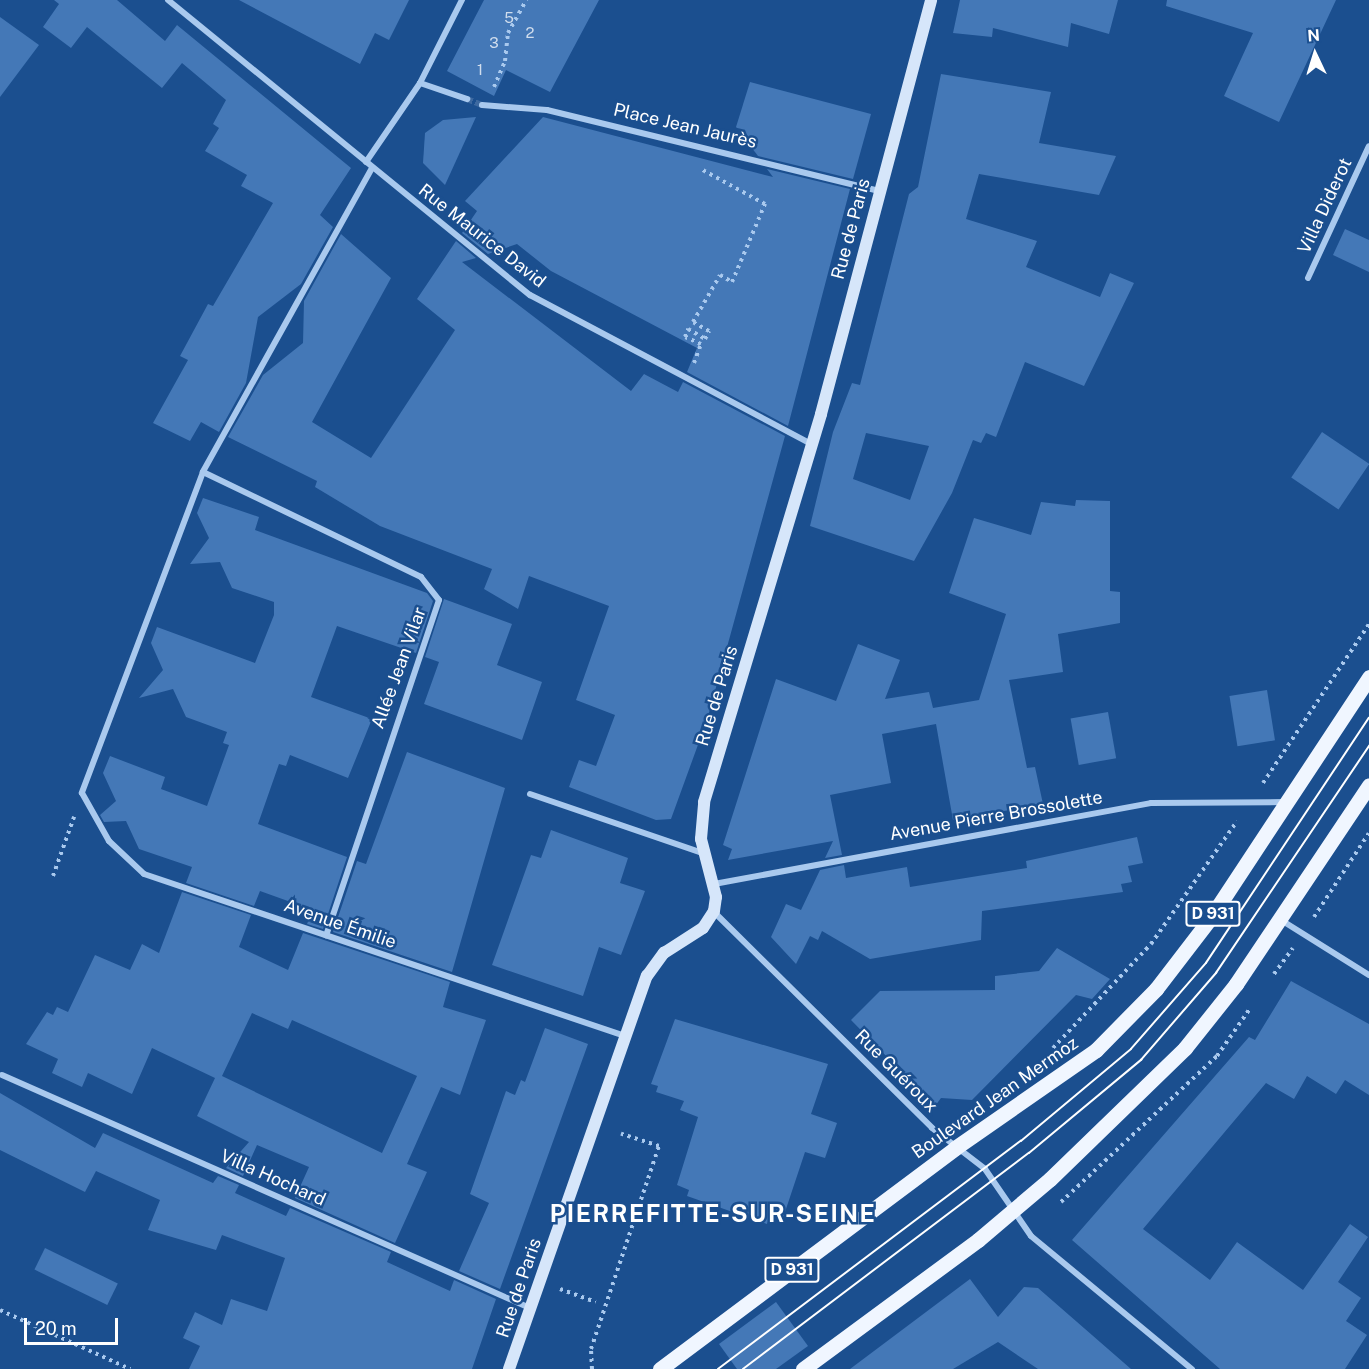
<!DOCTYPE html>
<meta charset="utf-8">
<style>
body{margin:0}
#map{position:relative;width:1369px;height:1369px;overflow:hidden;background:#1b4f8f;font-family:"Public Sans",sans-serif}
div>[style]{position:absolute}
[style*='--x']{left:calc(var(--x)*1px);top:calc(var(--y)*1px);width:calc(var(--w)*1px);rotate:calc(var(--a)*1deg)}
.building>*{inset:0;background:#4478b7;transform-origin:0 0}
.street-tunnel>*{height:6px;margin-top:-3px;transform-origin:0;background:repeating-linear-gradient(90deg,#3d69a0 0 6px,transparent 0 9px)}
.path>*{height:4px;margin-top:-2px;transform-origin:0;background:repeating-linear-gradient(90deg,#a9c9ee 0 3px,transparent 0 7.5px)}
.street>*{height:6px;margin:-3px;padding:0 3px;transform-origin:3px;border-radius:3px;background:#a9c9ee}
.secondary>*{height:12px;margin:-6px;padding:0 6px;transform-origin:6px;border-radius:6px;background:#d6e6fa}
.primary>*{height:15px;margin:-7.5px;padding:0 7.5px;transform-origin:7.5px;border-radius:7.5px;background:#f0f6ff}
.tram>*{height:1.5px;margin:-0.75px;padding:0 0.75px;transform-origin:0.75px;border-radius:0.75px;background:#fff}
span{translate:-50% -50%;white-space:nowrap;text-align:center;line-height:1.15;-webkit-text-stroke:5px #1b4f8f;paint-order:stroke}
.number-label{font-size:15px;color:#d0dded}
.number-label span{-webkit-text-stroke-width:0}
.shield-label span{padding:2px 4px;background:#1b4f8f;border:2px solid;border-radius:4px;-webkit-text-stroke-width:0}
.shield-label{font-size:16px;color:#fff;font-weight:700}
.street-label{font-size:18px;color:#fff}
.district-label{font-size:24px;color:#fff;font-weight:700;letter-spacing:1.5px}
.north{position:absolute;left:1285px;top:24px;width:60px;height:60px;-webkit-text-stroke:4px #1b4f8f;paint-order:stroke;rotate:356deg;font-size:16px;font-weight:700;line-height:24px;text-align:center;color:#fff}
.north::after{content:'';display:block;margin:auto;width:21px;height:27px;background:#fff;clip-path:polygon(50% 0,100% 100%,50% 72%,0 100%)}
.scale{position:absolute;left:24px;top:1318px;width:94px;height:27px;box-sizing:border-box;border:3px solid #fff;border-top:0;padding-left:8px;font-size:18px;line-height:21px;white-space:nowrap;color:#fff;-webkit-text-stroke:4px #1b4f8f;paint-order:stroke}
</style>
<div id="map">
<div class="building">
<div style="clip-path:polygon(54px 0,117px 0,165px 41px,177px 25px,351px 168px,320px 215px,333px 227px,301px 284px,258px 317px,246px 383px,219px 432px,201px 422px,190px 441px,153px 423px,188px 360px,180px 356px,208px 304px,213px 306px,273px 203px,241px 186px,247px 175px,205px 151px,219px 128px,213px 124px,226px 100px,182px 63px,162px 88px,87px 27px,71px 48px,43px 27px,59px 4px)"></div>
<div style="clip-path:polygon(239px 0,409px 0,389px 40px,375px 33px,360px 64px)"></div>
<div style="clip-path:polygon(484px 0,599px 0,550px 92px,506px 70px,494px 96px,447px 71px)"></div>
<div style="clip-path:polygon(960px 0,1118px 0,1109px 34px,1071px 23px,1068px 47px,993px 28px,992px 37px,953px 33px)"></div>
<div style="clip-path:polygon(1167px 0,1336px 0,1279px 122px,1224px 96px,1253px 33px,1166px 6px)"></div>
<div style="clip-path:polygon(0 17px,39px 45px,0 97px)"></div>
<div style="clip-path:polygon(evenodd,941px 74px,1051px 92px,1039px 143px,1116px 156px,1099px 195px,979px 174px,966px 219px,1037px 241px,1026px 267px,1100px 297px,1110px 273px,1134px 283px,1084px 386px,1025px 362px,996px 437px,986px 433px,981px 443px,973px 440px,952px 493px,914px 561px,810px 526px,833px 432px,852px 383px,860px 385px,909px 194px,918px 187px,941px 74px,866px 433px,929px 446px,910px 500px,853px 479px,866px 433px)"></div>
<div style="clip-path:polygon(750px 82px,871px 114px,853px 179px,758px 156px,736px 127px)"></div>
<div style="clip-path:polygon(476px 117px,445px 185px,423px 163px,425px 133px,443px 120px)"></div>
<div style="clip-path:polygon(543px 117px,773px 177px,767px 169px,850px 189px,788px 426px,687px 372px,697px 348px,551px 271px,517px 244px,488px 254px,462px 233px,477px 211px,465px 201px)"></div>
<div style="clip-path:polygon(1345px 229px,1369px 240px,1369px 272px,1333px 255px)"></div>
<div style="clip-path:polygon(341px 234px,391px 278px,312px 422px,371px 458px,455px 330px,417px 299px,456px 241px,476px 258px,462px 262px,631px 391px,644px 374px,678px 392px,683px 382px,785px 436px,707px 720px,671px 819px,656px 820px,569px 787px,579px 760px,596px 766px,615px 715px,576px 700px,609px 606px,529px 576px,518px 609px,484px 589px,492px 569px,380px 526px,315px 487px,317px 481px,228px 437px,263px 375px,303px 343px,304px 301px)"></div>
<div style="left:1322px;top:432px;width:57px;height:55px;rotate:34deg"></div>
<div style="clip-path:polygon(203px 498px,259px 517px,255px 530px,427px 593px,433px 601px,416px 653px,337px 626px,311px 697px,372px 719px,348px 778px,290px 755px,286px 766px,279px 764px,258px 824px,347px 857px,323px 929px,307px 924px,313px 910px,260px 891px,254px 906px,186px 883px,192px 867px,139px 849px,126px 821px,104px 822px,100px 815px,116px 801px,103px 773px,110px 756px,165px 777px,161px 789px,207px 806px,229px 745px,223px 743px,227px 732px,186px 717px,173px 689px,139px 698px,163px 670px,151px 643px,157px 627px,255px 663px,274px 615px,274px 602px,232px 588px,220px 562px,190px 564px,209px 538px,197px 513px)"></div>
<div style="clip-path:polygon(1076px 500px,1110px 501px,1110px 591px,1120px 592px,1120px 623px,1058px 634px,1063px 672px,1009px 680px,1027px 768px,1035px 767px,1043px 804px,953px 820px,936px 724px,882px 734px,891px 783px,830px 795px,842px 855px,825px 858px,833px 841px,728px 860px,732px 849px,723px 845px,776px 679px,836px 701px,858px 644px,900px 660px,885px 699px,929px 692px,933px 708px,979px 700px,1006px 614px,949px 593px,974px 518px,1031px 535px,1041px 502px,1075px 506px)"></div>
<div style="clip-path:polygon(444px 599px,512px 624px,497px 665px,542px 682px,522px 740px,424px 704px,439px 662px,425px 657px)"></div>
<div style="left:1267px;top:690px;width:51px;height:38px;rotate:81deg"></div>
<div style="left:1108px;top:712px;width:47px;height:38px;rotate:80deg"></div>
<div style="clip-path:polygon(407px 752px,505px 788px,452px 972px,333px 932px,357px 861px,366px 864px)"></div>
<div style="clip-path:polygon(551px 830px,628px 858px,620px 883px,645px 891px,621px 955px,599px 947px,583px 996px,492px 965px,531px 855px,541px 858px)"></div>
<div style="clip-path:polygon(1137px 837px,1143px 863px,1128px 866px,1132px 882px,1121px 884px,1123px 892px,982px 911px,981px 940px,870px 959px,822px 931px,818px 940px,810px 936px,796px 964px,771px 937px,786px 904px,801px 910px,820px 870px,844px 865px,846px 878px,907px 867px,910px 887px,1027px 868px,1026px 861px)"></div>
<div style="clip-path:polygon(evenodd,182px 892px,251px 915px,239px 947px,288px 970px,303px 933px,450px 982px,443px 1007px,486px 1020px,460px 1095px,441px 1087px,407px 1164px,427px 1172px,395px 1243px,295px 1198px,309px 1167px,257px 1145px,243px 1176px,226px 1168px,249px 1142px,197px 1116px,215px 1078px,152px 1048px,132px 1094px,88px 1073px,82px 1087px,52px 1073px,58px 1059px,26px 1044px,47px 1012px,53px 1015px,57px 1007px,68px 1012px,95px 955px,130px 970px,142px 944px,159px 953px,182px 892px,252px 1013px,288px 1029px,292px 1020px,417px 1076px,382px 1153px,222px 1076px,252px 1013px)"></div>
<div style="clip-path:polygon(1057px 948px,1110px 979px,1092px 999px,1076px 995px,972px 1100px,941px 1098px,935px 1106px,851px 1020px,880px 991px,995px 990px,995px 976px,1039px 971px)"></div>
<div style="clip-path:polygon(1291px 981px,1369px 1024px,1369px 1095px,1345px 1080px,1336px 1094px,1307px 1076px,1294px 1099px,1266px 1083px,1143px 1229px,1210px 1280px,1237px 1242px,1303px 1290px,1350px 1224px,1368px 1237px,1338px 1282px,1361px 1298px,1346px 1321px,1367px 1335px,1345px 1369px,1220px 1369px,1072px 1240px,1249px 1037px,1255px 1040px)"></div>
<div style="clip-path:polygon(675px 1019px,828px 1064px,811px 1114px,837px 1123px,825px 1158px,805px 1152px,782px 1221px,770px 1217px,767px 1224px,687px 1196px,689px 1190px,677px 1185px,698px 1117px,680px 1110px,684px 1101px,656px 1092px,658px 1086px,651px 1084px)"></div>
<div style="clip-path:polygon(545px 1028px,588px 1044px,500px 1289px,459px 1271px,489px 1203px,470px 1194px,506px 1091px,515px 1095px,521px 1080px,525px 1082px)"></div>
<div style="clip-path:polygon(0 1093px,95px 1148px,103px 1133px,213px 1183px,218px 1176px,239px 1185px,235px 1193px,286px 1216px,290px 1208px,391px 1252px,387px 1262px,450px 1291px,454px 1280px,496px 1299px,472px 1369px,189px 1369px,200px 1346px,183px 1338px,195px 1312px,222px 1325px,231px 1299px,267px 1311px,285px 1258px,222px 1235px,216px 1250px,148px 1230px,160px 1200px,96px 1171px,85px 1192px,0 1150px)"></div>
<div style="left:45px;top:1248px;width:81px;height:24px;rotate:26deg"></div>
<div style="clip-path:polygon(970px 1279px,998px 1317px,1024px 1287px,1038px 1288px,1131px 1369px,1038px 1369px,998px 1342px,953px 1369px,850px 1369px)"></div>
<div style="clip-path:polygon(776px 1302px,808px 1346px,776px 1369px,737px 1369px,719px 1344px)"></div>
</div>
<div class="street-tunnel">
<div style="--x:467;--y:99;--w:16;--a:22"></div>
</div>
<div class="path">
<div style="--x:494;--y:87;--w:28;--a:-67"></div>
<div style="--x:505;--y:61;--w:28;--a:-84"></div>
<div style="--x:508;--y:33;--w:38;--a:-61"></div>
<div style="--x:694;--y:363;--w:20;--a:-70"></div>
<div style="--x:701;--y:344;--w:17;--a:-156"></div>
<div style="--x:685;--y:337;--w:9;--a:-69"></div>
<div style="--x:688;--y:329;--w:20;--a:30"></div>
<div style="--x:705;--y:339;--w:9;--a:-63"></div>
<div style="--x:709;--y:331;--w:18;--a:-151"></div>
<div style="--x:693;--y:322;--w:54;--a:-60.1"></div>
<div style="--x:720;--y:275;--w:14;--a:30"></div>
<div style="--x:732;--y:282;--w:85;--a:-67.1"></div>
<div style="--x:765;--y:204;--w:71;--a:-151.3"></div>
<div style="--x:1263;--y:783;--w:191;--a:-56.3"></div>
<div style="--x:53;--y:876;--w:63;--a:-70.4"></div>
<div style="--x:1314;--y:917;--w:100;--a:-56.8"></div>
<div style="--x:1274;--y:974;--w:32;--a:-54"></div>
<div style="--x:1053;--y:1048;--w:143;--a:-46.7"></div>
<div style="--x:1151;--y:944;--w:150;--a:-55"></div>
<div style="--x:1061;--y:1202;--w:214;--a:-43.1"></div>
<div style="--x:1217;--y:1056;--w:56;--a:-55.2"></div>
<div style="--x:560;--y:1289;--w:38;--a:20"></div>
<div style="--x:0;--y:1310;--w:143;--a:24.4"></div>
<div style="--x:592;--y:1369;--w:20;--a:-93"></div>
<div style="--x:591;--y:1349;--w:214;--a:-71.5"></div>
<div style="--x:659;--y:1146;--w:40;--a:-162"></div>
</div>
<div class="street">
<div style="--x:168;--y:0;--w:467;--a:39.2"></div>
<div style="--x:530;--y:295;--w:318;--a:27.9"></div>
<div style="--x:420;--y:83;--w:50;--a:18.8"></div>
<div style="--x:482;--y:105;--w:65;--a:4.4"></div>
<div style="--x:547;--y:110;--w:342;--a:13.7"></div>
<div style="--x:366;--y:162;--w:96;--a:-55.6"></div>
<div style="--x:420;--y:83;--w:93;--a:-63.2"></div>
<div style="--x:372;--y:168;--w:348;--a:119.1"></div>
<div style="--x:203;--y:472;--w:343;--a:110.7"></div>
<div style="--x:82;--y:793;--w:55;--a:60.6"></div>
<div style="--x:109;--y:841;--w:48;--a:43.3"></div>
<div style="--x:144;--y:874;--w:508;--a:18.61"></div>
<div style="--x:1308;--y:278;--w:145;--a:-65.2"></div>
<div style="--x:203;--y:472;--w:242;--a:25.7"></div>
<div style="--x:421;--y:577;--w:29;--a:52"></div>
<div style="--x:439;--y:600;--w:354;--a:108.6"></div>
<div style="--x:530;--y:794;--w:185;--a:18.9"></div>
<div style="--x:714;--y:884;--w:444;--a:-10.5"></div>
<div style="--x:1151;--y:803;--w:133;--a:-0.4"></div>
<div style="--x:714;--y:912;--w:307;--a:44.7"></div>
<div style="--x:932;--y:1128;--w:67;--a:37.7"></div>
<div style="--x:985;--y:1169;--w:81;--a:55.5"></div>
<div style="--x:1031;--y:1236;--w:209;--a:39.6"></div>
<div style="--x:1281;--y:920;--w:104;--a:32"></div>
<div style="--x:2;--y:1075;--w:577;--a:23.81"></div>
</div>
<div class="secondary">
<div style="--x:509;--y:1369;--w:417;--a:-70.7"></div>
<div style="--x:647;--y:976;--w:29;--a:-54"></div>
<div style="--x:664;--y:953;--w:46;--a:-32.7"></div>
<div style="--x:703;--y:928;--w:20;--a:-57"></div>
<div style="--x:714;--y:911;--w:14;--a:-82"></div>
<div style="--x:716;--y:897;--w:60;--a:-104.5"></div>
<div style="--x:701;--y:839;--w:37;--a:-85"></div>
<div style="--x:704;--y:802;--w:405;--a:-73.2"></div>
<div style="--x:821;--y:414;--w:428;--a:-75.1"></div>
</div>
<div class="primary">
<div style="--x:660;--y:1369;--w:369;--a:-36.8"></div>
<div style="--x:955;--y:1148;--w:172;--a:-34.8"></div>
<div style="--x:1096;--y:1050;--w:86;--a:-45.5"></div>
<div style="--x:1156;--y:989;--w:87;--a:-52.5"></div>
<div style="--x:1209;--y:920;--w:291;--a:-56.6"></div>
<div style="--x:803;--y:1369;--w:217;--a:-36.4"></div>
<div style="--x:978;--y:1240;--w:94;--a:-40.3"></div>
<div style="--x:1050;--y:1179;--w:188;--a:-44.1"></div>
<div style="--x:1185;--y:1048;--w:82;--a:-51.4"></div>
<div style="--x:1236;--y:984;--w:239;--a:-56.2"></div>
</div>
<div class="tram">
<div style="--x:718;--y:1369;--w:379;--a:-37"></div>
<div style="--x:1021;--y:1141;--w:143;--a:-39.9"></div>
<div style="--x:1131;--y:1049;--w:114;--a:-48.9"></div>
<div style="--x:1206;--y:963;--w:294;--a:-56.4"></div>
<div style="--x:743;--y:1369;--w:358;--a:-37.1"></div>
<div style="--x:1029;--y:1153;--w:146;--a:-39.7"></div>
<div style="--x:1141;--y:1060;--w:115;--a:-49.2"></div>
<div style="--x:1216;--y:973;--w:274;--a:-56"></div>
</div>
<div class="number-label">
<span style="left:509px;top:18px">5</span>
<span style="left:530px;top:33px">2</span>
<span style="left:494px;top:43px">3</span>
<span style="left:480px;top:70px">1</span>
</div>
<div class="shield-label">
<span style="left:1213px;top:914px">D 931</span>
<span style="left:792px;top:1270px">D 931</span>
</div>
<div class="street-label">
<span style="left:685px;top:126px;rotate:13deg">Place Jean Jaurès</span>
<span style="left:1325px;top:206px;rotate:-65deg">Villa Diderot</span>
<span style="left:851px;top:229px;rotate:-75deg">Rue de Paris</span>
<span style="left:482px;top:236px;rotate:38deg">Rue Maurice David</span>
<span style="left:399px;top:668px;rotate:-70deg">Allée Jean Vilar</span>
<span style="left:717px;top:696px;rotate:-73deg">Rue de Paris</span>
<span style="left:996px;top:816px;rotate:-10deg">Avenue Pierre Brossolette</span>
<span style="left:340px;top:924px;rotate:19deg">Avenue Émilie</span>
<span style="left:896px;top:1071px;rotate:45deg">Rue Guéroux</span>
<span style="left:995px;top:1098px;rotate:-35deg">Boulevard Jean Mermoz</span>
<span style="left:273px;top:1178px;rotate:24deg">Villa Hochard</span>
<span style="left:519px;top:1288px;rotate:-71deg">Rue de Paris</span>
</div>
<div class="district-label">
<span style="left:713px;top:1214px">PIERREFITTE-SUR-SEINE</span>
</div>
<div class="north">N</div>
<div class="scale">20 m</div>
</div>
